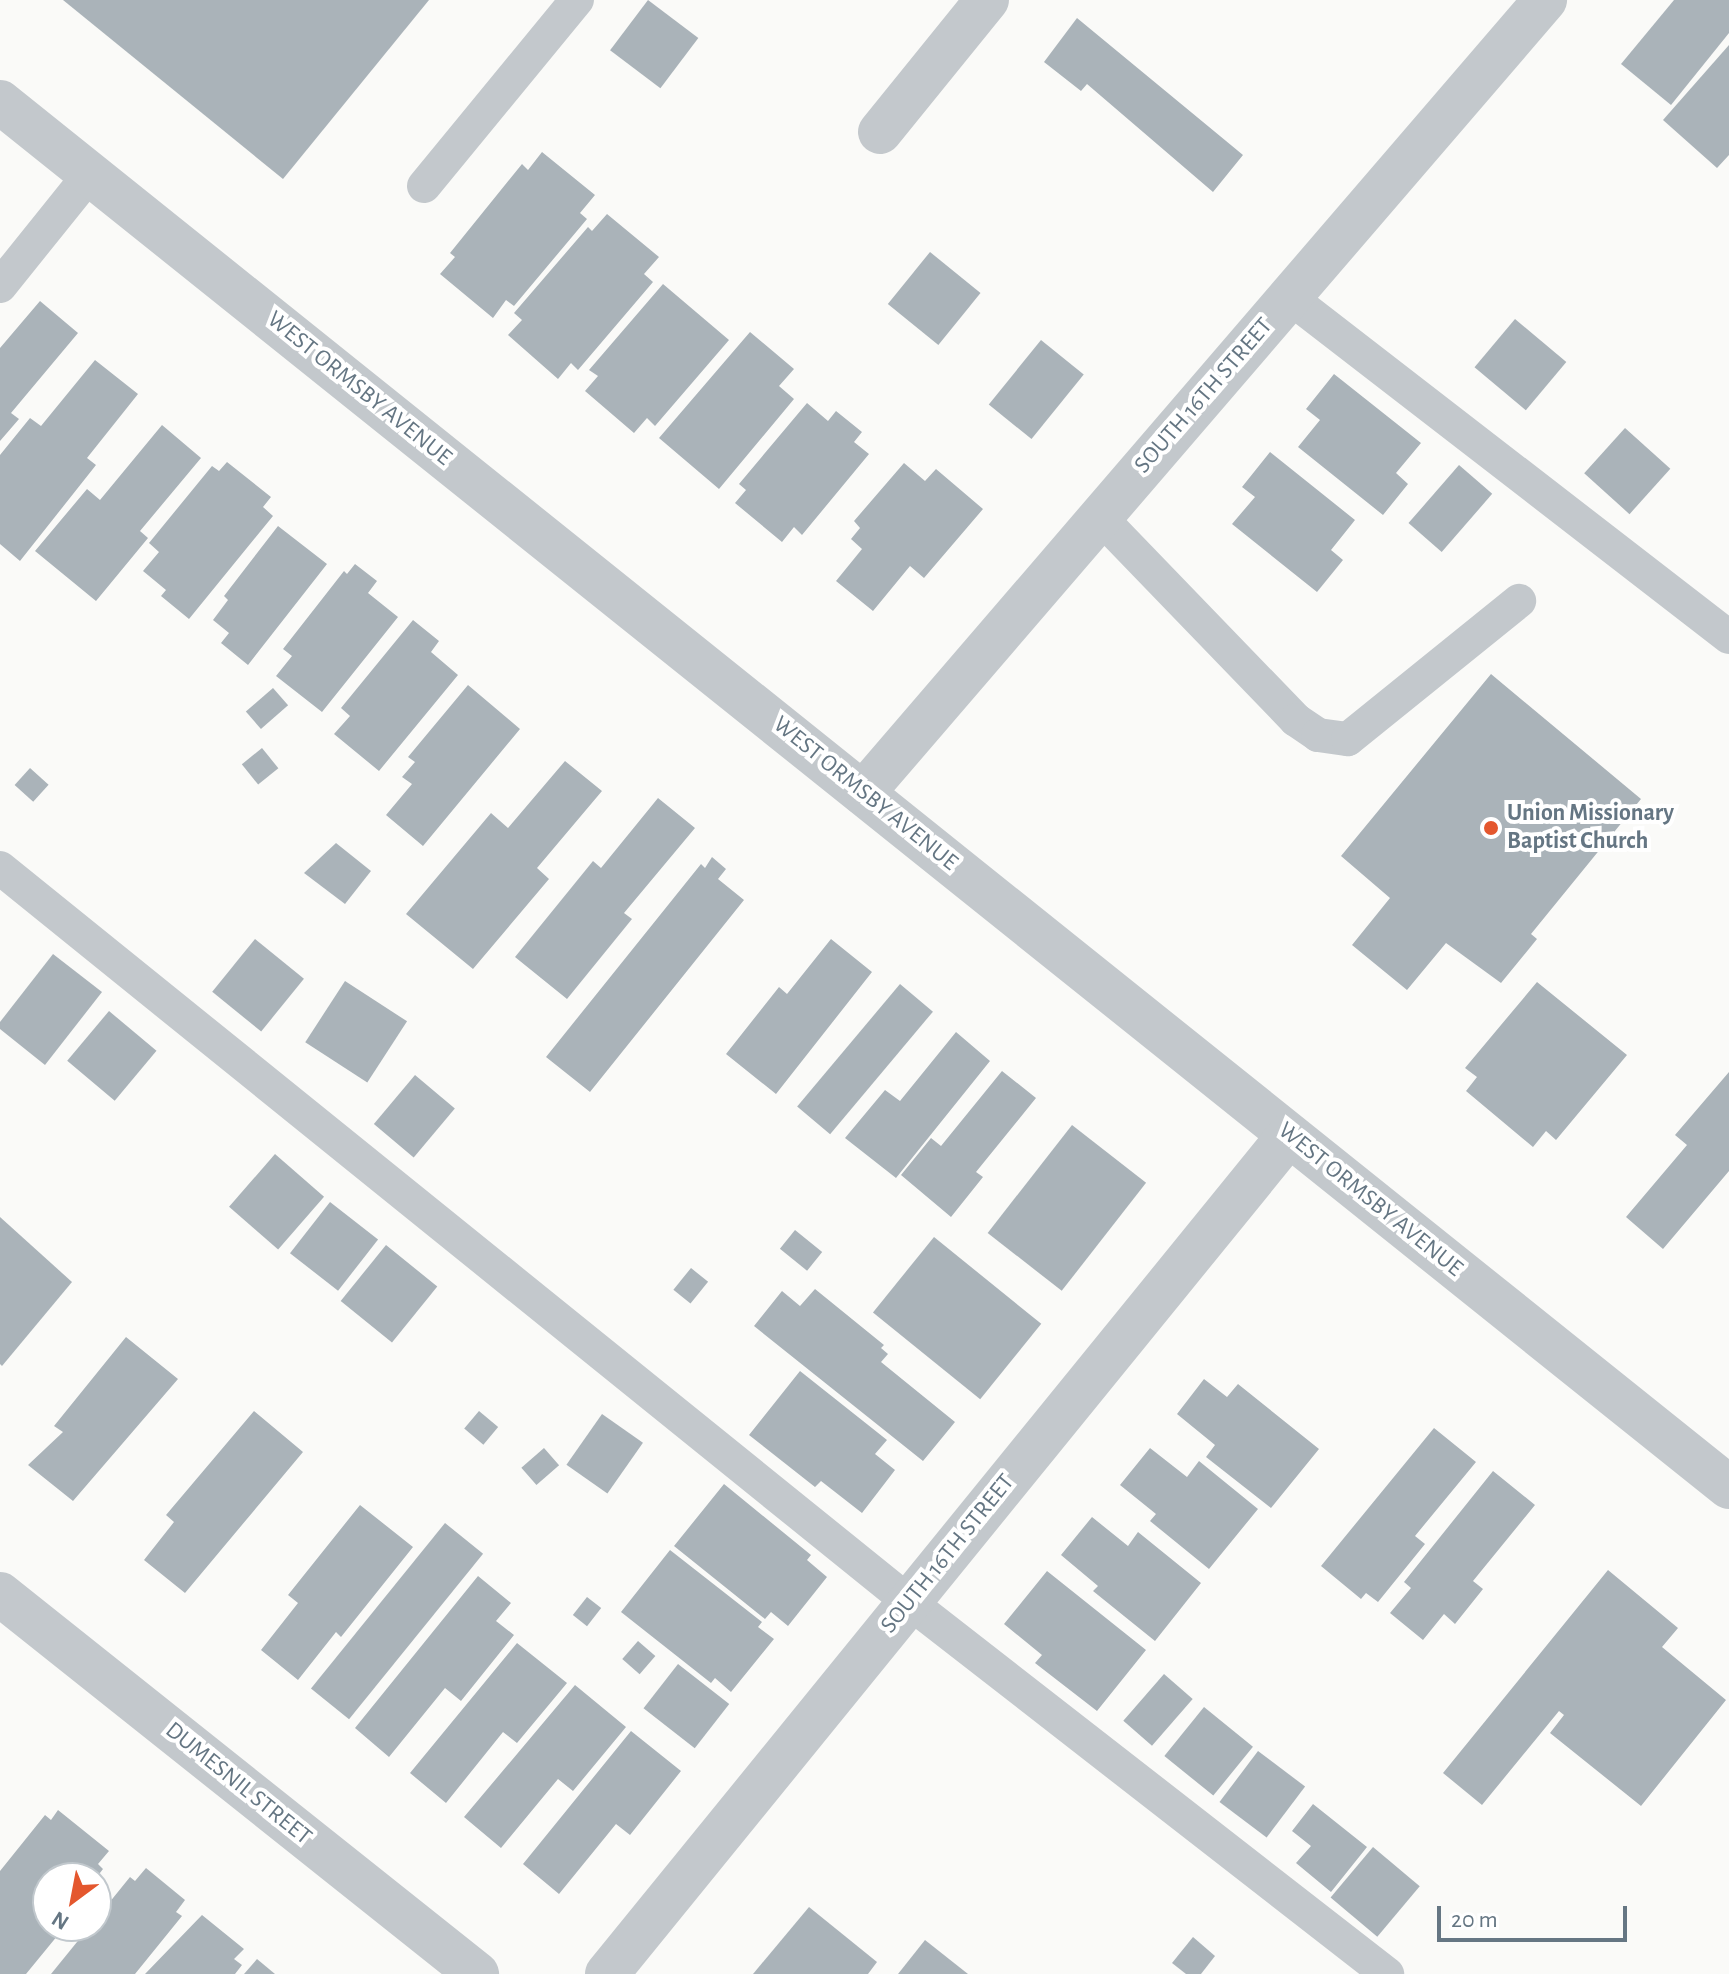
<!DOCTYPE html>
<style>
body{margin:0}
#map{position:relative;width:1729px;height:1974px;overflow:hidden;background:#fafaf8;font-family:"Alegreya Sans",sans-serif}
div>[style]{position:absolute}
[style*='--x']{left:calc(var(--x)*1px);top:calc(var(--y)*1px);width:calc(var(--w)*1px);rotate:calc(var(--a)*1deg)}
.building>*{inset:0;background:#aab3b9;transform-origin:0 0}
.service>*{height:34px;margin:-17px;padding:0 17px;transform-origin:17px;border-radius:17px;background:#c3c8cc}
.minor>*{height:44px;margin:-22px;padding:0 22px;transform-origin:22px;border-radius:22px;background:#c3c8cc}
.dots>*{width:22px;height:22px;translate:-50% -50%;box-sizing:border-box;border:4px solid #fff;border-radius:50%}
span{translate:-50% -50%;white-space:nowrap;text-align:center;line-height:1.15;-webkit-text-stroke:8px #fff;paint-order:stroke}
.street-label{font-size:24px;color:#657683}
.poi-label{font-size:24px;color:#657683;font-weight:700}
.left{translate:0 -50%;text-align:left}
.north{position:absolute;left:32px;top:1862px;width:80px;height:80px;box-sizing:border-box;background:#fff;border:2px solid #c1c8cd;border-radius:50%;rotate:212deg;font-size:22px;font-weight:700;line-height:32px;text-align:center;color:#657683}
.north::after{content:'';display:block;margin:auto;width:28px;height:36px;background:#e4572e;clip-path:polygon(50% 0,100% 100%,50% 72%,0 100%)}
.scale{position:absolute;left:1437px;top:1906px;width:190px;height:36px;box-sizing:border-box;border:4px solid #657683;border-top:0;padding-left:10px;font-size:24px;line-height:28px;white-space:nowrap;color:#657683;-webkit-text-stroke:6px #fff;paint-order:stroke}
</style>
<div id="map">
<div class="building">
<div style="clip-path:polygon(63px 0,429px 0,283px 179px)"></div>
<div style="left:648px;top:0;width:63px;height:63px;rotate:37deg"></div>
<div style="clip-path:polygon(1674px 0,1729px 0,1729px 33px,1671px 105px,1621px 64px)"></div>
<div style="clip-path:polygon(1077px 18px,1243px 155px,1213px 192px,1087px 84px,1081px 91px,1044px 62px)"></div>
<div style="clip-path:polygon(1729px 45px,1729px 155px,1717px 168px,1663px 120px)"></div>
<div style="clip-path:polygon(542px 152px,595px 195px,580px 213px,587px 219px,514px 306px,506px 300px,493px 318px,440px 274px,455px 257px,450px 253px,522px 164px,528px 170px)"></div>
<div style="clip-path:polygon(607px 214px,659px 257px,644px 274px,653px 282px,578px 370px,571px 363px,558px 379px,508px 335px,522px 320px,514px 313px,588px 227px,592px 231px)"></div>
<div style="left:930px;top:252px;width:65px;height:67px;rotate:39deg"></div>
<div style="clip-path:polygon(663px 284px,729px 340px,655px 426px,647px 418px,634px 433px,585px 391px,598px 376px,589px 370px)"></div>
<div style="clip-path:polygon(40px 301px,78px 333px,11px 413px,19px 419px,0 441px,0 348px)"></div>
<div style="left:1515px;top:319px;width:67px;height:63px;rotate:40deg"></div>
<div style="clip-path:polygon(750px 332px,794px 369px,779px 386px,794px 399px,719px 489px,659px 438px)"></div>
<div style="left:1041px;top:340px;width:55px;height:83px;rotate:39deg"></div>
<div style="clip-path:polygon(95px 360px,138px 394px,87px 458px,96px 465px,20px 561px,0 544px,0 455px,30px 418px,41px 426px)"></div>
<div style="clip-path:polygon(1334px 374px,1421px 443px,1396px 473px,1408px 484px,1383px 515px,1298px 447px,1320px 420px,1306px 409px)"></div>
<div style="clip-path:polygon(807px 403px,828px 421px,836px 411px,862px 432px,854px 442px,869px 454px,802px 535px,794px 527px,782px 542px,735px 503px,746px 490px,739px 484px)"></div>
<div style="clip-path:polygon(162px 425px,201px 458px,140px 531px,148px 538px,96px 601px,35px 551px,87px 489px,100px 500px)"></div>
<div style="left:1625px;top:428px;width:61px;height:61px;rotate:42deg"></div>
<div style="clip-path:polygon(1270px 452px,1355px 520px,1331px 550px,1343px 560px,1317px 592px,1232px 524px,1255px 497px,1242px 487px)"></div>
<div style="clip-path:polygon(227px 462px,271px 497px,263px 507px,273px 516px,189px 619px,161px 596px,166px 590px,143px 571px,159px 552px,149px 543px,212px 466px,219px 471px)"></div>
<div style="clip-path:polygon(904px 463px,925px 481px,936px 469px,983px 509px,924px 578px,910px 566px,873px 611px,836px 581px,862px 549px,851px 539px,860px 528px,854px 521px)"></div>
<div style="left:1459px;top:465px;width:44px;height:77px;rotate:41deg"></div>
<div style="clip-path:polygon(278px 526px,327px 564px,248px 665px,221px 643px,229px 633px,213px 620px,228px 600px,224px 596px)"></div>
<div style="clip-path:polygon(355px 564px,377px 581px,368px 593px,398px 617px,322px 712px,276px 676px,292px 656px,283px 649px,344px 571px,347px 574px)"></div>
<div style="clip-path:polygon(413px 620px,439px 641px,431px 652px,458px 675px,379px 771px,334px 734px,350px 716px,341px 708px)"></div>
<div style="clip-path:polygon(1491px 674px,1641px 799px,1531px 934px,1537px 939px,1501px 983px,1446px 943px,1407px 990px,1352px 945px,1390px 898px,1341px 856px)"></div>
<div style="clip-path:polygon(468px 685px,520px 729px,423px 846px,386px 815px,412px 784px,402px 777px,415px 762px,408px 757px)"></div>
<div style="left:273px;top:688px;width:23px;height:36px;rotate:49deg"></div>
<div style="left:262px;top:748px;width:26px;height:26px;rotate:51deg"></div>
<div style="clip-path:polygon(565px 761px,602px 791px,537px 868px,549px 879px,473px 969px,406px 914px,491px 813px,508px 828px)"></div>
<div style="left:30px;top:768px;width:25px;height:23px;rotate:42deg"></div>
<div style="clip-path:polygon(658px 798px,695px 828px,624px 913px,632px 919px,567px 999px,515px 957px,593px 861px,601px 868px)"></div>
<div style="clip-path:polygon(336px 843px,371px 871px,345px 904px,304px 873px)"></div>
<div style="clip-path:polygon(712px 857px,726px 869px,718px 879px,744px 900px,590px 1092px,546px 1057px,701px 864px,705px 868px)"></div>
<div style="left:255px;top:939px;width:63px;height:68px;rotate:39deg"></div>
<div style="clip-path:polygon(831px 939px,872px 972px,776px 1094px,726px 1054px,779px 987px,787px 994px)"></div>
<div style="clip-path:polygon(53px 954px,102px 992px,45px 1065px,0 1029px,0 1022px)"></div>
<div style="left:345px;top:981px;width:74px;height:73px;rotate:33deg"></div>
<div style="clip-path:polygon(1537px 982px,1627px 1055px,1556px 1140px,1546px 1131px,1533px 1147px,1466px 1091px,1477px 1077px,1465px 1068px)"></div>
<div style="left:900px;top:984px;width:43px;height:160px;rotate:40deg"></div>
<div style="left:109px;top:1011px;width:62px;height:65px;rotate:40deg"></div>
<div style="clip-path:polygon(956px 1032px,990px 1061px,896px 1178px,845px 1138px,885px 1090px,900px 1101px)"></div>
<div style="clip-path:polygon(1002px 1071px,1036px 1098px,976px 1172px,983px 1177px,951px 1217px,901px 1175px,931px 1138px,941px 1146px)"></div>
<div style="clip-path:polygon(1729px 1072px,1729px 1171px,1663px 1249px,1626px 1217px,1687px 1145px,1675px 1135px)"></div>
<div style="left:415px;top:1075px;width:52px;height:64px;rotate:40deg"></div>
<div style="left:1072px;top:1125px;width:94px;height:137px;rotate:38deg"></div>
<div style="left:275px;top:1154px;width:65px;height:70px;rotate:41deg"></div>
<div style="left:330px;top:1202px;width:61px;height:65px;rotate:38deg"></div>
<div style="clip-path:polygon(0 1217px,72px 1282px,2px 1366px,0 1364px)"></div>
<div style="left:795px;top:1230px;width:35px;height:24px;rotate:39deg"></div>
<div style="left:934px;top:1237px;width:138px;height:97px;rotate:39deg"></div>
<div style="left:386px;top:1245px;width:66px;height:72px;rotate:39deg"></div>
<div style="left:691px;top:1268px;width:22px;height:28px;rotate:39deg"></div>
<div style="clip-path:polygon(815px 1289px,884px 1345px,881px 1348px,888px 1354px,881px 1362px,955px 1422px,923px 1461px,754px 1326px,782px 1291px,800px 1306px)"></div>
<div style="clip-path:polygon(126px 1337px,178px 1379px,73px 1501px,28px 1465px,63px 1432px,54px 1426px)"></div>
<div style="clip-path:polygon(800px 1371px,887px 1440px,875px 1454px,895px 1470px,862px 1513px,821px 1481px,815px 1487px,749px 1435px)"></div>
<div style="clip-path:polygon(1204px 1379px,1227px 1397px,1238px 1384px,1319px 1449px,1271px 1508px,1206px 1457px,1215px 1445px,1177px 1414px)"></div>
<div style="clip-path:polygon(254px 1411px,303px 1452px,185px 1593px,144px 1560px,174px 1522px,166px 1515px)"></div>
<div style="left:479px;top:1411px;width:25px;height:23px;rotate:40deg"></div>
<div style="left:602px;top:1414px;width:50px;height:62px;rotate:35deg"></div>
<div style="clip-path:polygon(1434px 1428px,1476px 1462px,1415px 1536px,1425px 1544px,1378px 1602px,1366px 1593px,1361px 1599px,1321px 1566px)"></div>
<div style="left:544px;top:1448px;width:23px;height:30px;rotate:49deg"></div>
<div style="clip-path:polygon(1150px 1448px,1187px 1477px,1199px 1461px,1258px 1509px,1209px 1569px,1150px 1521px,1156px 1514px,1120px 1485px)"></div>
<div style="clip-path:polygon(1493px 1471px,1535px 1505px,1473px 1581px,1483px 1589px,1455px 1624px,1444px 1614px,1423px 1640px,1390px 1613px,1411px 1588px,1404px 1582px)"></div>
<div style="clip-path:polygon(724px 1484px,811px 1555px,807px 1560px,827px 1577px,788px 1626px,771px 1612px,765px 1619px,674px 1546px)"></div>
<div style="clip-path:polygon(360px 1505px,413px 1547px,341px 1637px,336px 1632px,298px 1680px,261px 1650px,298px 1603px,288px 1595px)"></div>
<div style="clip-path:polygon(1092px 1517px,1128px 1546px,1138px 1532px,1201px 1583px,1155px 1641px,1093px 1591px,1098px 1586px,1061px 1555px)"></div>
<div style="left:445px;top:1523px;width:49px;height:213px;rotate:39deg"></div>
<div style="clip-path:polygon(670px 1550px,762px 1622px,758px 1627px,774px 1639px,731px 1692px,715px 1678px,711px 1683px,621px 1612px)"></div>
<div style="clip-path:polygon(1608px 1570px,1678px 1628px,1662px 1647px,1726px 1700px,1641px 1806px,1550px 1733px,1564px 1715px,1559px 1711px,1482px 1805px,1443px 1773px)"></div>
<div style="clip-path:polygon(1047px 1571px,1146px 1650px,1097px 1711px,1035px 1663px,1042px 1655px,1004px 1624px)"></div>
<div style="clip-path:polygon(478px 1576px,511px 1603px,496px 1621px,514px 1635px,461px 1701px,445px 1688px,389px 1757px,355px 1728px)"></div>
<div style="left:587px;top:1597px;width:18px;height:23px;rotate:38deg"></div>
<div style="left:638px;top:1641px;width:23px;height:24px;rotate:41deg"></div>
<div style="clip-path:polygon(517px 1643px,567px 1683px,517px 1743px,503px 1732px,446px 1803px,410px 1773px)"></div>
<div style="left:678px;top:1664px;width:65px;height:56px;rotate:38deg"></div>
<div style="left:1164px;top:1674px;width:38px;height:62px;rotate:41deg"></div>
<div style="clip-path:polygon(575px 1685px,626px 1727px,573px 1791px,558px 1779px,501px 1848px,464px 1817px)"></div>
<div style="left:1204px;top:1707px;width:63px;height:63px;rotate:39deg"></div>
<div style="clip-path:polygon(631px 1731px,681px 1771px,630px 1835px,616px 1824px,559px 1894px,523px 1864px)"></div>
<div style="left:1258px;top:1751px;width:59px;height:64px;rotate:37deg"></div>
<div style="clip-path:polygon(1313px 1804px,1367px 1847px,1331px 1892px,1296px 1863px,1311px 1846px,1292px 1831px)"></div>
<div style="clip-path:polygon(58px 1810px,109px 1851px,98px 1864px,103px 1869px,96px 1878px,48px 1878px,48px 1926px,57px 1926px,53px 1931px,58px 1935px,26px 1974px,0 1974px,0 1871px,45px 1815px,51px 1820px)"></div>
<div style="left:1373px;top:1847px;width:61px;height:66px;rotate:40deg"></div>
<div style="clip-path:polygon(146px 1868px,185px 1900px,176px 1912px,182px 1916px,135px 1974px,51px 1974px,90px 1926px,96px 1926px,96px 1919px,130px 1877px,135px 1881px)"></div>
<div style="clip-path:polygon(809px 1907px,877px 1962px,868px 1974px,753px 1974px)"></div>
<div style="clip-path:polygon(202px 1915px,244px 1949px,234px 1959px,242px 1965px,235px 1974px,145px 1974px)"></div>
<div style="clip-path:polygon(1193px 1937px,1215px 1956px,1201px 1974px,1186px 1974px,1172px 1963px)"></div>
<div style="clip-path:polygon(925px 1940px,968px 1974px,898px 1974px)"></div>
<div style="clip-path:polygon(257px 1959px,275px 1974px,244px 1974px)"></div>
</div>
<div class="service">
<div style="--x:424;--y:186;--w:241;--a:-50.6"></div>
<div style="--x:0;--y:286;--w:144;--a:-51.2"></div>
<div style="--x:1289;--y:297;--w:556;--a:37.69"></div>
<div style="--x:1100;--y:517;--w:282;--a:46"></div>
<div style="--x:1296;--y:720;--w:27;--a:34"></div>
<div style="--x:1318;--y:735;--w:30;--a:8"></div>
<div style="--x:1348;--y:739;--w:220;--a:-38.9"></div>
<div style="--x:0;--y:868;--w:1168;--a:38.92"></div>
<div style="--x:909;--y:1602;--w:606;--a:37.89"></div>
</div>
<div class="minor">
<div style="--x:0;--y:102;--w:2215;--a:38.7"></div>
<div style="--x:880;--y:132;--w:170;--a:-51"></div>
<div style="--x:863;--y:793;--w:1046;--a:-49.3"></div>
<div style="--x:0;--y:1594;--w:610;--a:38.54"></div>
<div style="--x:607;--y:1974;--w:1081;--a:-50.89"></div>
</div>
<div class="dots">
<div style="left:1491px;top:828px;background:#e4572e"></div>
</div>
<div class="street-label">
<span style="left:359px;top:389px;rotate:39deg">WEST ORMSBY AVENUE</span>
<span style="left:1204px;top:396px;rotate:-49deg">SOUTH 16TH STREET</span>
<span style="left:865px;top:794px;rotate:39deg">WEST ORMSBY AVENUE</span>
<span style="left:1370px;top:1200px;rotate:39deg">WEST ORMSBY AVENUE</span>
<span style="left:948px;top:1554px;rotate:-51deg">SOUTH 16TH STREET</span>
<span style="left:238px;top:1784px;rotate:39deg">DUMESNIL STREET</span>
</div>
<div class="poi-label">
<span class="left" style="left:1507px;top:828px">Union Missionary<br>Baptist Church</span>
</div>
<div class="north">N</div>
<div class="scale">20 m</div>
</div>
